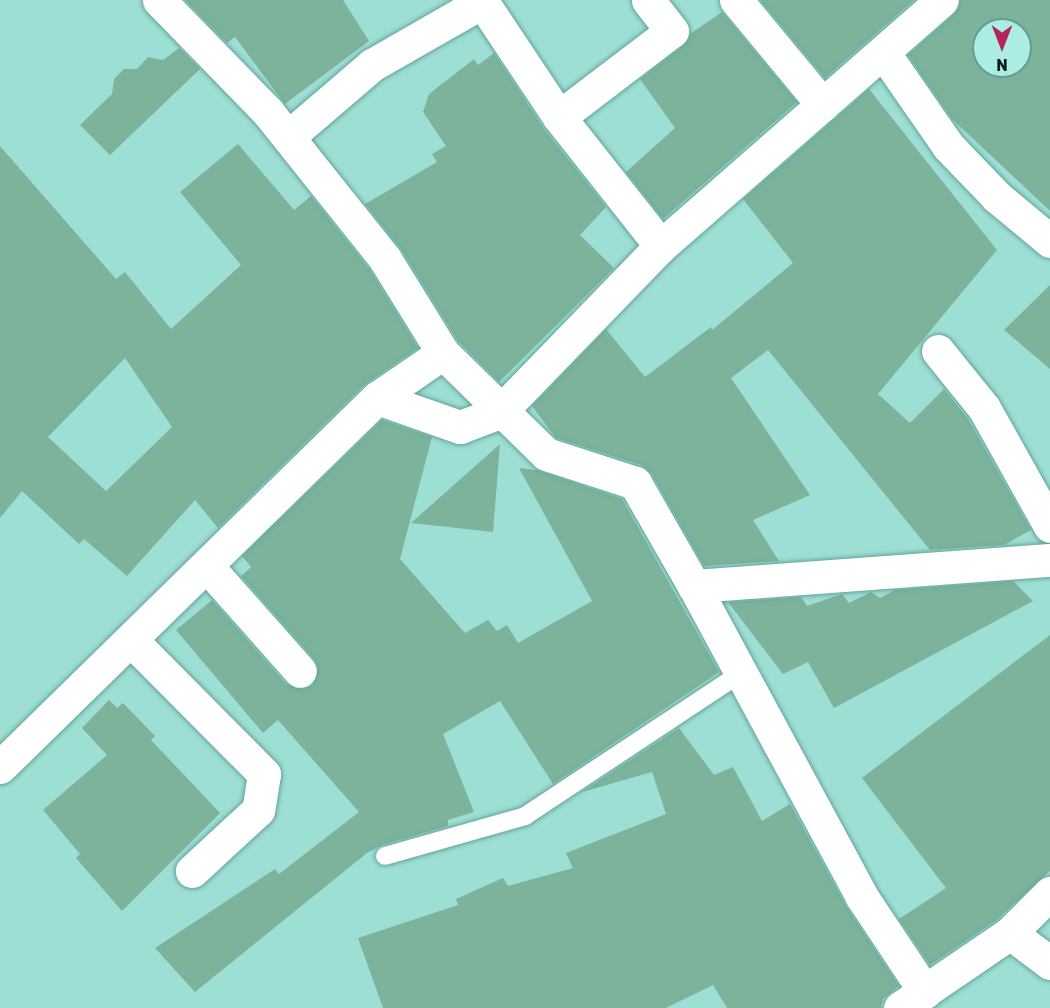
<!DOCTYPE html>
<style>
body{margin:0}
#map{position:relative;width:1050px;height:1008px;overflow:hidden;background:#9edfd5;font-family:Rubik,sans-serif}
div>[style]{position:absolute}
[style*='--x']{left:calc(var(--x)*1px);top:calc(var(--y)*1px);width:calc(var(--w)*1px);rotate:calc(var(--a)*1deg)}
.building>*{inset:0;background:#7cb39a}
.roads{filter:drop-shadow(0 0 2px #63a39b) drop-shadow(0 0 2px #63a39b)}
.service>*{height:18px;margin:-9px;padding:0 9px;transform-origin:9px;border-radius:9px;background:#fff}
.minor>*{height:33px;margin:-16.5px;padding:0 16.5px;transform-origin:16.5px;border-radius:16.5px;background:#fff}
span{translate:-50% -50%;white-space:nowrap;text-align:center;line-height:1.15;-webkit-text-stroke:4.5px #abece3;paint-order:stroke}
.north{position:absolute;left:972px;top:18px;width:60px;height:60px;box-sizing:border-box;background:#abece3;border:2px solid #689a93;border-radius:50%;rotate:180deg;font-size:16px;font-weight:700;line-height:24px;text-align:center;color:#041f1c}
.north::after{content:'';display:block;margin:auto;width:21px;height:27px;background:#b32559;clip-path:polygon(50% 0,100% 100%,50% 72%,0 100%)}
</style>
<div id="map">
<div class="building">
<div style="clip-path:polygon(185px 0,343px 0,369px 41px,285px 104px,235px 37px,227px 43px)"></div>
<div style="clip-path:polygon(760px 0,914px 0,825px 78px)"></div>
<div style="clip-path:polygon(evenodd,960px 0,1050px 0,1050px 211px,952px 119px,908px 55px,954px 14px,960px 0,984px 30px,1020px 30px,1020px 66px,984px 66px,984px 30px)"></div>
<div style="clip-path:polygon(722px 12px,797px 102px,663px 219px,626px 172px,675px 128px,640px 79px,683px 46px,690px 34px)"></div>
<div style="clip-path:polygon(179px 48px,200px 69px,110px 155px,80px 125px,112px 94px,114px 79px,124px 69px,137px 69px,148px 57px,163px 60px)"></div>
<div style="clip-path:polygon(494px 53px,544px 129px,606px 207px,580px 235px,614px 268px,499px 382px,458px 341px,401px 249px,365px 204px,437px 162px,432px 154px,446px 146px,423px 112px,429px 94px,474px 59px,478px 65px)"></div>
<div style="clip-path:polygon(869px 89px,997px 250px,878px 394px,910px 423px,944px 389px,968px 419px,1031px 530px,1004px 545px,930px 550px,768px 350px,731px 378px,810px 495px,753px 520px,779px 561px,704px 566px,651px 473px,641px 465px,556px 438px,532px 406px,606px 329px,645px 377px,711px 327px,712px 330px,793px 263px,743px 199px)"></div>
<div style="clip-path:polygon(evenodd,238px 144px,294px 210px,311px 196px,370px 270px,418px 348px,364px 385px,218px 528px,195px 500px,127px 576px,84px 539px,79px 544px,22px 491px,0 518px,0 146px,116px 279px,125px 272px,171px 329px,241px 265px,180px 192px,238px 144px,125px 358px,172px 427px,106px 491px,48px 437px,125px 358px)"></div>
<div style="clip-path:polygon(1050px 285px,1050px 369px,1004px 330px)"></div>
<div style="clip-path:polygon(382px 420px,432px 437px,400px 559px,465px 633px,488px 620px,497px 631px,507px 625px,518px 643px,592px 601px,519px 468px,537px 470px,622px 499px,719px 672px,553px 784px,500px 701px,443px 734px,474px 812px,448px 820px,448px 826px,382px 845px,367px 853px,195px 992px,155px 948px,275px 869px,279px 874px,359px 812px,278px 720px,263px 733px,176px 630px,212px 600px,286px 684px,303px 689px,313px 685px,318px 668px,314px 659px,241px 576px,251px 567px,242px 556px)"></div>
<div style="clip-path:polygon(500px 444px,493px 532px,411px 523px)"></div>
<div style="clip-path:polygon(1013px 581px,1033px 601px,834px 708px,808px 662px,783px 674px,728px 602px,801px 597px,807px 606px,842px 594px,849px 603px,871px 592px,880px 598px,895px 590px)"></div>
<div style="clip-path:polygon(1050px 635px,1050px 871px,995px 921px,930px 965px,899px 919px,946px 888px,862px 778px)"></div>
<div style="clip-path:polygon(109px 700px,117px 708px,123px 703px,155px 736px,151px 740px,220px 813px,122px 911px,76px 858px,80px 854px,43px 810px,107px 755px,82px 728px)"></div>
<div style="clip-path:polygon(679px 728px,714px 775px,733px 767px,762px 821px,790px 804px,846px 906px,899px 986px,883px 999px,881px 1008px,727px 1008px,713px 985px,666px 1008px,383px 1008px,358px 938px,458px 905px,456px 899px,503px 878px,508px 886px,573px 868px,566px 853px,666px 814px,652px 772px,582px 792px)"></div>
</div>
<div class="roads">
<div class="service">
<div style="--x:385;--y:856;--w:146;--a:-15.9"></div>
<div style="--x:525;--y:816;--w:259;--a:-33.5"></div>
</div>
<div class="minor">
<div style="--x:159;--y:0;--w:155;--a:45.8"></div>
<div style="--x:267;--y:111;--w:189;--a:51.4"></div>
<div style="--x:385;--y:259;--w:110;--a:58.3"></div>
<div style="--x:481;--y:0;--w:141;--a:56.3"></div>
<div style="--x:559;--y:117;--w:164;--a:51.7"></div>
<div style="--x:736;--y:0;--w:136;--a:50.4"></div>
<div style="--x:883;--y:52;--w:114;--a:55.3"></div>
<div style="--x:948;--y:146;--w:71;--a:46.1"></div>
<div style="--x:997;--y:197;--w:69;--a:39.7"></div>
<div style="--x:559;--y:117;--w:142;--a:-37.3"></div>
<div style="--x:672;--y:31;--w:39;--a:-128"></div>
<div style="--x:288;--y:137;--w:111;--a:-40.6"></div>
<div style="--x:372;--y:65;--w:127;--a:-29.8"></div>
<div style="--x:938;--y:351;--w:73;--a:51.1"></div>
<div style="--x:984;--y:408;--w:135;--a:60.8"></div>
<div style="--x:377;--y:398;--w:80;--a:-34.3"></div>
<div style="--x:443;--y:353;--w:144;--a:44.4"></div>
<div style="--x:546;--y:454;--w:94;--a:18"></div>
<div style="--x:635;--y:483;--w:119;--a:60.2"></div>
<div style="--x:694;--y:586;--w:357;--a:-4.2"></div>
<div style="--x:207;--y:566;--w:140;--a:48.5"></div>
<div style="--x:694;--y:586;--w:353;--a:61.6"></div>
<div style="--x:862;--y:897;--w:114;--a:56.4"></div>
<div style="--x:131;--y:640;--w:189;--a:45.2"></div>
<div style="--x:264;--y:774;--w:36;--a:99"></div>
<div style="--x:258;--y:810;--w:90;--a:137.3"></div>
<div style="--x:0;--y:767;--w:528;--a:-44.39"></div>
<div style="--x:377;--y:398;--w:88;--a:19.3"></div>
<div style="--x:460;--y:427;--w:43;--a:-20.6"></div>
<div style="--x:500;--y:412;--w:231;--a:-45.9"></div>
<div style="--x:661;--y:246;--w:373;--a:-41.2"></div>
<div style="--x:1010;--y:933;--w:50;--a:36.9"></div>
<div style="--x:900;--y:1008;--w:133;--a:-34.3"></div>
<div style="--x:1010;--y:933;--w:57;--a:-45"></div>
</div>
</div>
<div class="north">N</div>
</div>
